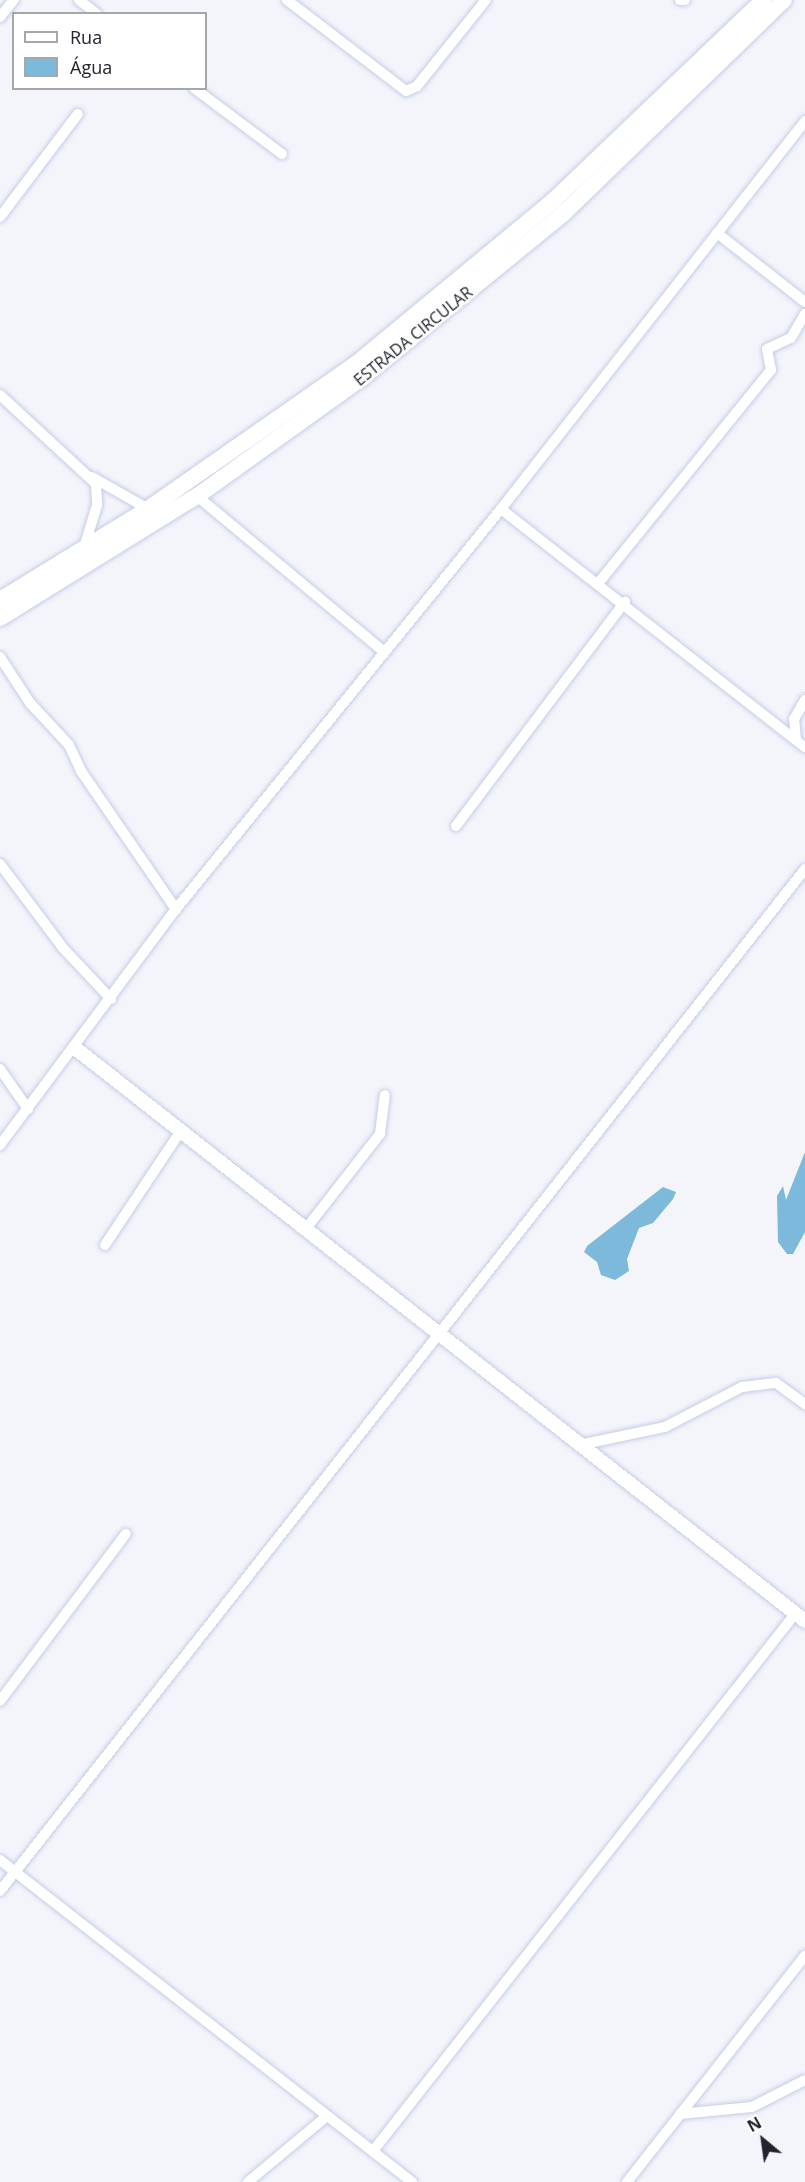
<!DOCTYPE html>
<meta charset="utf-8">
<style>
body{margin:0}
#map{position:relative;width:805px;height:2182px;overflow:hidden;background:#f3f5fb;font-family:"Open Sans",sans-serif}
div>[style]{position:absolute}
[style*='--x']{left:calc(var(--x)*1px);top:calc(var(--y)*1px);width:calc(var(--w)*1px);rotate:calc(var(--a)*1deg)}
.water>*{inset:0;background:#7cb9db}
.roads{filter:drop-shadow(0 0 2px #c5cce8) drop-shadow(0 0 2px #c5cce8)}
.minor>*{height:10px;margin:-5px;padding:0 5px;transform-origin:5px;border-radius:5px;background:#fff}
.tertiary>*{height:14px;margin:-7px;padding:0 7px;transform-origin:7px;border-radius:7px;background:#fff}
.primary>*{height:16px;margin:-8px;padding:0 8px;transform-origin:8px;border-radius:8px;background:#fff}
span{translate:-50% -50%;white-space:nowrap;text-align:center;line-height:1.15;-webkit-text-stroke:5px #fff;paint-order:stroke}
.street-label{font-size:16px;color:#21242e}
.legend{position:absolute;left:12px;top:12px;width:195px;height:78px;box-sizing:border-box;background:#fff;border:2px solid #a6a7ab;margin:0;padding:8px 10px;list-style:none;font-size:18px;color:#21242e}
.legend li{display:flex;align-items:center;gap:12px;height:30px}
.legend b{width:30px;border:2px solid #a6a7ab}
.north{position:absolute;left:733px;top:2110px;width:60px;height:60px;-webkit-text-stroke:4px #fff;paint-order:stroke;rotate:331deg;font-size:16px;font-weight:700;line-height:24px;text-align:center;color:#21242e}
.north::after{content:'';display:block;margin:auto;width:21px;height:27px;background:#21242e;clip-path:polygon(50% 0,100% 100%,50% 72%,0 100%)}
</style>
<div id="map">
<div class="water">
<div style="clip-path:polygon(805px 1152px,805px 1232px,793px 1254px,787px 1254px,778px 1242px,777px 1196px,783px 1186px,786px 1200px)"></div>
<div style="clip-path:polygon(663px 1187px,676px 1192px,673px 1199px,653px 1223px,639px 1228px,627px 1259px,629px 1271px,615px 1280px,601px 1275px,597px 1262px,584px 1252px,587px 1246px)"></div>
</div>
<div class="roads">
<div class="minor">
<div style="--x:79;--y:0;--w:23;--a:38"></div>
<div style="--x:287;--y:0;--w:150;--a:37.4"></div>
<div style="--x:406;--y:91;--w:12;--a:-24"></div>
<div style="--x:417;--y:86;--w:110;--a:-51.3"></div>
<div style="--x:680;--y:0;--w:5;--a:0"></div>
<div style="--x:0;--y:17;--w:22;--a:-51"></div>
<div style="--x:194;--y:88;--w:110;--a:36.9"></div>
<div style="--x:0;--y:217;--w:129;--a:-52.9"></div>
<div style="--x:717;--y:233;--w:112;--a:38.1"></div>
<div style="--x:0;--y:395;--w:131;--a:42.8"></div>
<div style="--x:96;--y:484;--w:21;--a:87"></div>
<div style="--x:97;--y:505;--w:45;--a:106.8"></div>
<div style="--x:92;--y:477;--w:64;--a:29.7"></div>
<div style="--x:197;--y:496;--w:244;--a:39.8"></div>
<div style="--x:501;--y:509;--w:386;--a:38.1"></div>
<div style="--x:600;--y:581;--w:272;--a:-51"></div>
<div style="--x:771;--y:370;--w:21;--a:-101"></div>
<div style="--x:767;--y:349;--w:26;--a:-25"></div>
<div style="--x:791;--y:338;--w:28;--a:-60"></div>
<div style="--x:0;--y:657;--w:55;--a:56.9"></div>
<div style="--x:30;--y:703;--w:57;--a:47.1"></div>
<div style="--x:69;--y:745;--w:29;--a:65"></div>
<div style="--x:81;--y:771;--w:168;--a:55.5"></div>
<div style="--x:796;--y:740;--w:21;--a:-95"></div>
<div style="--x:794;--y:719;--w:22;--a:-60"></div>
<div style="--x:456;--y:826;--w:281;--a:-53"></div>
<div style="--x:0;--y:864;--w:105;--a:53.1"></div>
<div style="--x:63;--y:948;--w:70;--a:46.7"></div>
<div style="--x:0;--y:1069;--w:49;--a:55"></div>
<div style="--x:0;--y:1145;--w:294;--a:-53.3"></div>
<div style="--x:176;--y:909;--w:515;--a:-50.91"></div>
<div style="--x:501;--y:509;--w:493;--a:-51.9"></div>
<div style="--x:308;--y:1226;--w:117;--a:-52"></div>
<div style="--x:380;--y:1134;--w:39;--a:-83"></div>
<div style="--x:105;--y:1245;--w:139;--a:-56.4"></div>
<div style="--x:584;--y:1444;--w:83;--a:-11.9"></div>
<div style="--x:665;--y:1427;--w:87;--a:-27.5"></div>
<div style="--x:742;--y:1387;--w:34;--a:-7"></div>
<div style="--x:776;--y:1383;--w:36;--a:36"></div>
<div style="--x:0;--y:1701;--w:209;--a:-53"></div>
<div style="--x:0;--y:1860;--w:523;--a:38.01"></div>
<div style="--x:0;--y:1891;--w:1301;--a:-51.77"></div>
<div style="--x:680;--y:2114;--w:72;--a:-5.6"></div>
<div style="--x:752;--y:2107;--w:59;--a:-27"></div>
<div style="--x:373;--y:2151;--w:683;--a:-51.84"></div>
<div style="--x:248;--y:2182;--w:103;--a:-39.9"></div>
<div style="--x:627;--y:2182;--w:288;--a:-51.8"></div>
</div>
<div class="tertiary">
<div style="--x:75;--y:1048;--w:928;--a:38.13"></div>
</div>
<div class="primary">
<div style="--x:0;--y:600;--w:174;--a:-31.6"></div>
<div style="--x:148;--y:509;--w:254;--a:-34.9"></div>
<div style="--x:356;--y:364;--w:256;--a:-39.6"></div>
<div style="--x:553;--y:201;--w:291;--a:-43.7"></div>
<div style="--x:0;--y:618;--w:232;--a:-31.8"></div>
<div style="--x:197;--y:496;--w:204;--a:-35.6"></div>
<div style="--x:363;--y:377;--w:259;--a:-39.2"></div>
<div style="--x:564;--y:213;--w:306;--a:-44.1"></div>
</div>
</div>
<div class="street-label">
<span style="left:413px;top:336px;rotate:-39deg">ESTRADA CIRCULAR</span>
</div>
<ul class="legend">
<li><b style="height:8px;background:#fff"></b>Rua</li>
<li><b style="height:16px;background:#7cb9db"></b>Água</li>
</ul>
<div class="north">N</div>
</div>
